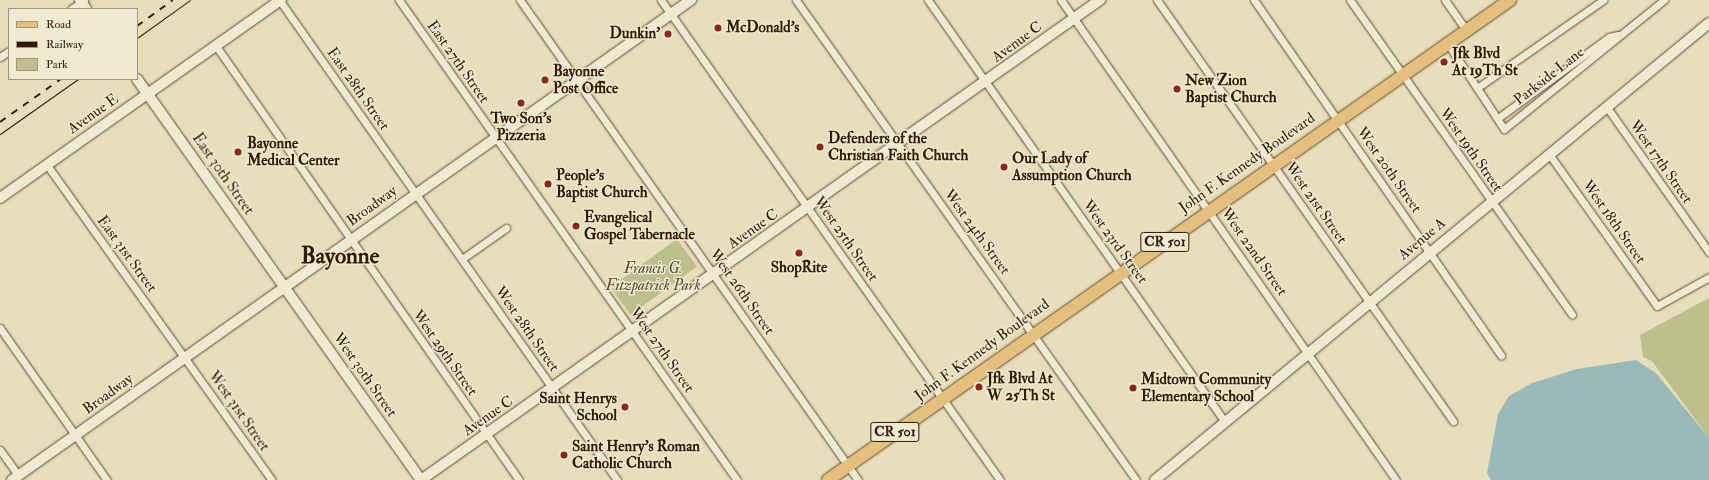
<!DOCTYPE html>
<style>
body{margin:0}
#map{position:relative;width:1709px;height:480px;overflow:hidden;background:#e7debc;font-family:"IM FELL Double Pica",serif}
div>[style]{position:absolute}
[style*='--x']{left:calc(var(--x)*1px);top:calc(var(--y)*1px);width:calc(var(--w)*1px);rotate:calc(var(--a)*1deg)}
.green>*{inset:0;background:#bdbf8c;transform-origin:0 0}
.water>*{inset:0;background:#9ababa}
.roads{filter:drop-shadow(0 0 1px #604c2f) drop-shadow(0 0 1px #604c2f)}
.street>*{height:7px;margin:-3.5px;padding:0 3.5px;transform-origin:3.5px;border-radius:3.5px;background:#efead3}
.secondary>*{height:10px;margin:-5px;padding:0 5px;transform-origin:5px;border-radius:5px;background:#efead3}
.primary>*{height:12px;margin:-6px;padding:0 6px;transform-origin:6px;border-radius:6px;background:#e4bf7e}
.tram>*{height:1px;margin:-0.5px;padding:0 0.5px;transform-origin:0.5px;border-radius:0.5px;background:#331b00}
.rail>*{height:2px;margin-top:-1px;transform-origin:0;background:repeating-linear-gradient(90deg,#331b00 0 7px,transparent 0 14px)}
.dots>*{width:11px;height:11px;translate:-50% -50%;box-sizing:border-box;border:2px solid #efead3;border-radius:50%}
span{translate:-50% -50%;white-space:nowrap;text-align:center;line-height:1.15;-webkit-text-stroke:3px #efead3;paint-order:stroke}
.shield-label span{padding:1px 3px;background:#efead3;border:1px solid;border-radius:3px;-webkit-text-stroke-width:0}
.shield-label{font-size:14px;color:#331b00;font-weight:700}
.poi-label{font-size:15px;color:#331b00;font-weight:700}
.left{translate:0 -50%;text-align:left}
.right{translate:-100% -50%;text-align:right}
.street-label{font-size:15px;color:#331b00}
.park-label{font-size:15px;color:#5c4c2a;font-style:italic}
.town-label{font-size:23px;color:#331b00;font-weight:700}
.legend{position:absolute;left:8px;top:8px;width:130px;height:72px;box-sizing:border-box;background:#efead3;border:1px solid #a4977f;margin:0;padding:5px 7px;list-style:none;font-size:12px;color:#331b00}
.legend li{display:flex;align-items:center;gap:8px;height:20px}
.legend b{width:20px;border:1px solid #a4977f}
</style>
<div id="map">
<div class="green">
<div style="left:677px;top:239px;width:34px;height:82px;rotate:54deg"></div>
<div style="clip-path:polygon(1709px 298px,1709px 438px,1652px 361px,1643px 357px,1640px 335px)"></div>
</div>
<div class="water">
<div style="clip-path:polygon(1636px 360px,1656px 373px,1709px 438px,1709px 480px,1491px 480px,1487px 473px,1498px 414px,1509px 396px,1532px 383px,1577px 369px)"></div>
</div>
<div class="roads">
<div class="street">
<div style="--x:399;--y:0;--w:587;--a:54.85"></div>
<div style="--x:520;--y:0;--w:587;--a:54.85"></div>
<div style="--x:661;--y:0;--w:588;--a:54.77"></div>
<div style="--x:796;--y:0;--w:588;--a:54.69"></div>
<div style="--x:928;--y:0;--w:516;--a:54.86"></div>
<div style="--x:1061;--y:0;--w:585;--a:55.09"></div>
<div style="--x:1157;--y:0;--w:515;--a:54.89"></div>
<div style="--x:1254;--y:0;--w:433;--a:55.2"></div>
<div style="--x:1350;--y:0;--w:385;--a:54.8"></div>
<div style="--x:1445;--y:0;--w:38;--a:55"></div>
<div style="--x:280;--y:1;--w:586;--a:54.87"></div>
<div style="--x:71;--y:9;--w:16;--a:-35"></div>
<div style="--x:1448;--y:44;--w:102;--a:56.6"></div>
<div style="--x:1504;--y:129;--w:206;--a:-38.9"></div>
<div style="--x:216;--y:46;--w:529;--a:55.08"></div>
<div style="--x:0;--y:57;--w:11;--a:-34"></div>
<div style="--x:1477;--y:88;--w:154;--a:-34.9"></div>
<div style="--x:1606;--y:106;--w:179;--a:54.8"></div>
<div style="--x:1498;--y:118;--w:137;--a:-36.1"></div>
<div style="--x:1609;--y:37;--w:9;--a:-13"></div>
<div style="--x:1549;--y:154;--w:186;--a:54.6"></div>
<div style="--x:1657;--y:306;--w:60;--a:-29.1"></div>
<div style="--x:47;--y:165;--w:387;--a:54.5"></div>
<div style="--x:462;--y:259;--w:54;--a:-35.2"></div>
<div style="--x:0;--y:328;--w:186;--a:54.9"></div>
<div style="--x:0;--y:450;--w:31;--a:54"></div>
</div>
<div class="secondary">
<div style="--x:80;--y:0;--w:11;--a:56"></div>
<div style="--x:137;--y:79;--w:491;--a:54.7"></div>
<div style="--x:421;--y:480;--w:832;--a:-35.26"></div>
<div style="--x:0;--y:198;--w:344;--a:-35.2"></div>
<div style="--x:12;--y:480;--w:832;--a:-35.26"></div>
<div style="--x:1155;--y:480;--w:718;--a:-39.52"></div>
</div>
<div class="primary">
<div style="--x:828;--y:480;--w:834;--a:-35.14"></div>
</div>
</div>
<div class="tram">
<div style="--x:137;--y:38;--w:65;--a:-35.6"></div>
<div style="--x:0;--y:134;--w:95;--a:-35.2"></div>
</div>
<div class="rail">
<div style="--x:137;--y:26;--w:44;--a:-35.8"></div>
<div style="--x:0;--y:122;--w:75;--a:-35.2"></div>
</div>
<div class="dots">
<div style="left:718px;top:28px;background:#8f2418"></div>
<div style="left:668px;top:34px;background:#8f2418"></div>
<div style="left:1444px;top:62px;background:#8f2418"></div>
<div style="left:545px;top:80px;background:#8f2418"></div>
<div style="left:1177px;top:89px;background:#8f2418"></div>
<div style="left:521px;top:103px;background:#8f2418"></div>
<div style="left:820px;top:147px;background:#8f2418"></div>
<div style="left:238px;top:152px;background:#8f2418"></div>
<div style="left:1004px;top:167px;background:#8f2418"></div>
<div style="left:548px;top:184px;background:#8f2418"></div>
<div style="left:576px;top:226px;background:#8f2418"></div>
<div style="left:799px;top:253px;background:#8f2418"></div>
<div style="left:979px;top:387px;background:#8f2418"></div>
<div style="left:1133px;top:388px;background:#8f2418"></div>
<div style="left:625px;top:407px;background:#8f2418"></div>
<div style="left:564px;top:455px;background:#8f2418"></div>
</div>
<div class="shield-label">
<span style="left:1165px;top:242px">CR 501</span>
<span style="left:895px;top:432px">CR 501</span>
</div>
<div class="poi-label">
<span class="left" style="left:726px;top:28px">McDonald's</span>
<span class="right" style="left:660px;top:34px">Dunkin'</span>
<span class="left" style="left:1452px;top:62px">Jfk Blvd<br>At 19Th St</span>
<span class="left" style="left:553px;top:80px">Bayonne<br>Post Office</span>
<span class="left" style="left:1185px;top:89px">New Zion<br>Baptist Church</span>
<span style="left:521px;top:127px">Two Son's<br>Pizzeria</span>
<span class="left" style="left:828px;top:147px">Defenders of the<br>Christian Faith Church</span>
<span class="left" style="left:247px;top:152px">Bayonne<br>Medical Center</span>
<span class="left" style="left:1012px;top:167px">Our Lady of<br>Assumption Church</span>
<span class="left" style="left:556px;top:184px">People's<br>Baptist Church</span>
<span class="left" style="left:584px;top:226px">Evangelical<br>Gospel Tabernacle</span>
<span style="left:799px;top:268px">ShopRite</span>
<span class="left" style="left:987px;top:387px">Jfk Blvd At<br>W 25Th St</span>
<span class="left" style="left:1141px;top:388px">Midtown Community<br>Elementary School</span>
<span class="right" style="left:617px;top:407px">Saint Henrys<br>School</span>
<span class="left" style="left:572px;top:455px">Saint Henry's Roman<br>Catholic Church</span>
</div>
<div class="street-label">
<span style="left:1017px;top:42px;rotate:-36deg">Avenue C</span>
<span style="left:458px;top:62px;rotate:55deg">East 27th Street</span>
<span style="left:1549px;top:76px;rotate:-38deg">Parkside Lane</span>
<span style="left:358px;top:89px;rotate:55deg">East 28th Street</span>
<span style="left:93px;top:114px;rotate:-35deg">Avenue E</span>
<span style="left:1471px;top:150px;rotate:55deg">West 19th Street</span>
<span style="left:1661px;top:162px;rotate:55deg">West 17th Street</span>
<span style="left:1247px;top:163px;rotate:-35deg">John F. Kennedy Boulevard</span>
<span style="left:1389px;top:170px;rotate:55deg">West 20th Street</span>
<span style="left:223px;top:174px;rotate:55deg">East 30th Street</span>
<span style="left:1316px;top:203px;rotate:55deg">West 21st Street</span>
<span style="left:372px;top:206px;rotate:-36deg">Broadway</span>
<span style="left:1614px;top:222px;rotate:55deg">West 18th Street</span>
<span style="left:753px;top:229px;rotate:-35deg">Avenue C</span>
<span style="left:977px;top:232px;rotate:54deg">West 24th Street</span>
<span style="left:846px;top:239px;rotate:55deg">West 25th Street</span>
<span style="left:1422px;top:239px;rotate:-40deg">Avenue A</span>
<span style="left:1115px;top:242px;rotate:54deg">West 23rd Street</span>
<span style="left:1254px;top:252px;rotate:55deg">West 22nd Street</span>
<span style="left:127px;top:254px;rotate:54deg">East 31st Street</span>
<span style="left:742px;top:292px;rotate:55deg">West 26th Street</span>
<span style="left:527px;top:329px;rotate:55deg">West 28th Street</span>
<span style="left:662px;top:350px;rotate:55deg">West 27th Street</span>
<span style="left:982px;top:350px;rotate:-36deg">John F. Kennedy Boulevard</span>
<span style="left:445px;top:353px;rotate:55deg">West 29th Street</span>
<span style="left:365px;top:375px;rotate:55deg">West 30th Street</span>
<span style="left:108px;top:394px;rotate:-36deg">Broadway</span>
<span style="left:239px;top:411px;rotate:55deg">West 31st Street</span>
<span style="left:488px;top:416px;rotate:-35deg">Avenue C</span>
</div>
<div class="park-label">
<span style="left:653px;top:277px">Francis G.<br>Fitzpatrick Park</span>
</div>
<div class="town-label">
<span style="left:340px;top:256px">Bayonne</span>
</div>
<ul class="legend">
<li><b style="height:5px;background:#e4bf7e"></b>Road</li>
<li><b style="height:5px;background:#331b00"></b>Railway</li>
<li><b style="height:11px;background:#bdbf8c"></b>Park</li>
</ul>
</div>
